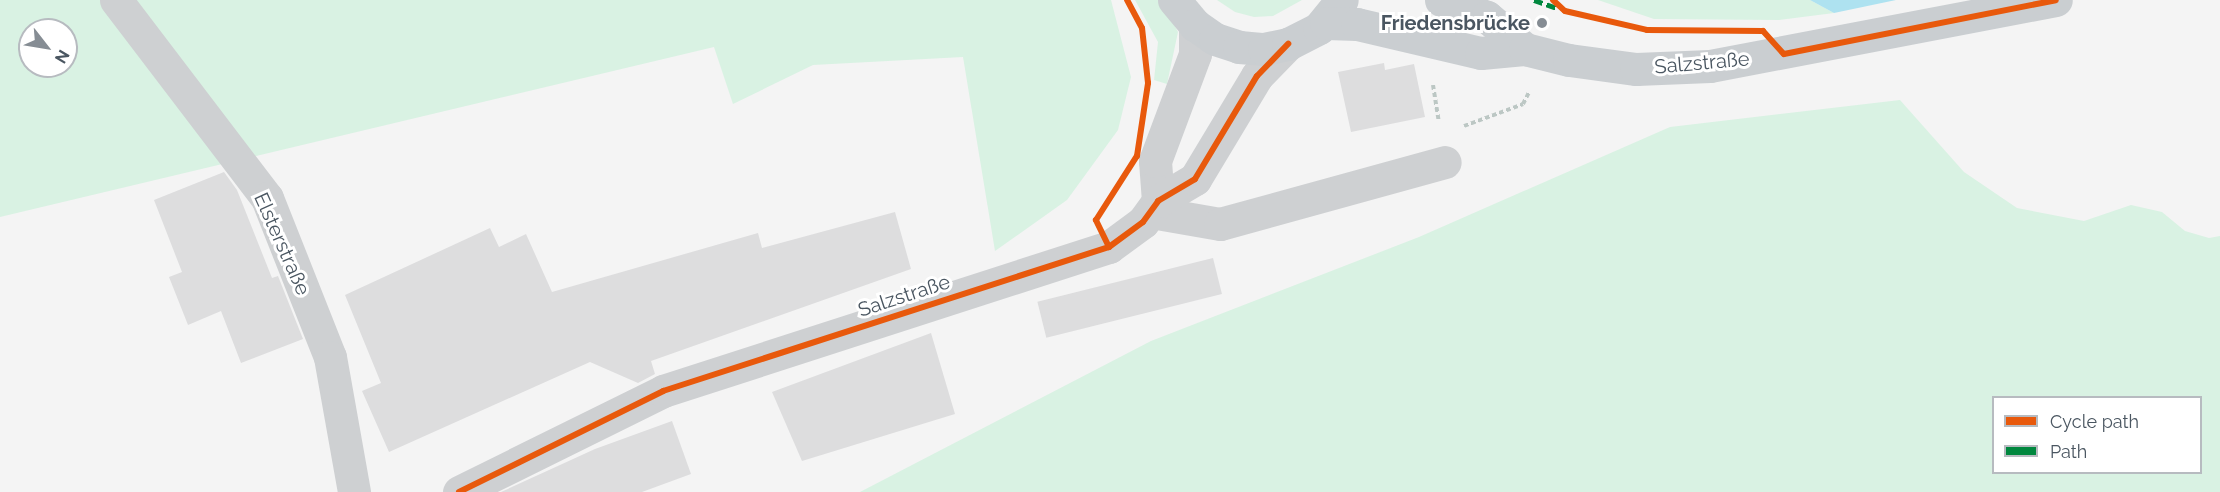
<!DOCTYPE html>
<meta charset="utf-8">
<style>
body{margin:0}
#map{position:relative;width:2220px;height:492px;overflow:hidden;background:#f4f4f4;font-family:Raleway,sans-serif}
div>[style]{position:absolute}
[style*='--x']{left:calc(var(--x)*1px);top:calc(var(--y)*1px);width:calc(var(--w)*1px);rotate:calc(var(--a)*1deg)}
.green>*{inset:0;background:#d9f2e3}
.water>*{inset:0;background:#aee2f0}
.building>*{inset:0;background:#ddddde;transform-origin:0 0}
.path>*{height:4px;margin-top:-2px;transform-origin:0;background:repeating-linear-gradient(90deg,#bcc7c4 0 4.5px,transparent 0 7.5px)}
.minor>*{height:33px;margin:-16.5px;padding:0 16.5px;transform-origin:16.5px;border-radius:16.5px;background:#ced0d2}
.major>*{height:33px;margin:-16.5px;padding:0 16.5px;transform-origin:16.5px;border-radius:16.5px;background:#caced1}
.quiet>*{height:4.5px;margin-top:-2.25px;transform-origin:0;background:repeating-linear-gradient(90deg,#00873e 0 9px,transparent 0 13.5px)}
.cycleway>*{height:6px;margin:-3px;padding:0 3px;transform-origin:3px;border-radius:3px;background:#e8590c}
.dots>*{width:16px;height:16px;translate:-50% -50%;box-sizing:border-box;border:3px solid #fff;border-radius:50%}
span{translate:-50% -50%;white-space:nowrap;text-align:center;line-height:1.15;-webkit-text-stroke:6px #fff;paint-order:stroke}
.poi-label{font-size:20px;color:#4a5661;font-weight:700}
.right{translate:-100% -50%;text-align:right}
.street-label{font-size:20px;color:#4a5661}
.legend{position:absolute;left:1992px;top:396px;width:210px;height:78px;box-sizing:border-box;background:#fff;border:2px solid #b7bbc0;margin:0;padding:8px 10px;list-style:none;font-size:18px;color:#4a5661}
.legend li{display:flex;align-items:center;gap:12px;height:30px}
.legend b{width:30px;border:2px solid #b7bbc0}
.north{position:absolute;left:18px;top:18px;width:60px;height:60px;box-sizing:border-box;background:#fff;border:2px solid #b7bbc0;border-radius:50%;rotate:121deg;font-size:16px;font-weight:700;line-height:24px;text-align:center;color:#4a5661}
.north::after{content:'';display:block;margin:auto;width:21px;height:27px;background:#868d94;clip-path:polygon(50% 0,100% 100%,50% 72%,0 100%)}
</style>
<div id="map">
<div class="green">
<div style="clip-path:polygon(evenodd,0 0,1111px 0,1131px 77px,1118px 130px,1067px 200px,995px 251px,963px 57px,813px 65px,733px 104px,714px 47px,0 217px,0 0,30px 30px,66px 30px,66px 66px,30px 66px,30px 30px)"></div>
<div style="clip-path:polygon(1135px 0,1161px 0,1178px 32px,1167px 84px,1154px 80px,1158px 42px)"></div>
<div style="clip-path:polygon(1217px 0,1302px 0,1273px 16px,1254px 17px,1235px 12px)"></div>
<div style="clip-path:polygon(1598px 0,1810px 0,1834px 13px,1779px 20px,1654px 19px)"></div>
<div style="clip-path:polygon(evenodd,1900px 100px,1964px 172px,2017px 208px,2084px 221px,2131px 205px,2162px 212px,2185px 231px,2209px 238px,2220px 236px,2220px 492px,860px 492px,1151px 341px,1419px 237px,1670px 127px,1900px 100px,1994px 398px,2200px 398px,2200px 472px,1994px 472px,1994px 398px)"></div>
</div>
<div class="water">
<div style="clip-path:polygon(1810px 0,1896px 0,1834px 13px)"></div>
</div>
<div class="building">
<div style="clip-path:polygon(1384px 63px,1385px 70px,1414px 64px,1425px 117px,1351px 132px,1338px 72px)"></div>
<div style="clip-path:polygon(224px 172px,237px 190px,272px 278px,278px 276px,303px 339px,241px 363px,221px 311px,188px 325px,169px 277px,182px 272px,154px 200px)"></div>
<div style="clip-path:polygon(895px 212px,911px 269px,651px 361px,655px 374px,638px 383px,590px 362px,389px 452px,362px 391px,381px 383px,345px 295px,490px 228px,499px 247px,526px 234px,552px 292px,758px 233px,762px 248px)"></div>
<div style="left:1213px;top:258px;width:37px;height:181px;rotate:76deg"></div>
<div style="clip-path:polygon(931px 333px,955px 414px,802px 461px,772px 392px)"></div>
<div style="clip-path:polygon(672px 421px,691px 474px,642px 492px,501px 492px,595px 449px)"></div>
</div>
<div class="path">
<div style="--x:1433;--y:85;--w:37;--a:81"></div>
<div style="--x:1464;--y:126;--w:63;--a:-20.4"></div>
<div style="--x:1523;--y:104;--w:13;--a:-63"></div>
</div>
<div class="minor">
<div style="--x:116;--y:0;--w:249;--a:52.7"></div>
<div style="--x:267;--y:198;--w:171;--a:68.4"></div>
<div style="--x:330;--y:357;--w:137;--a:79.9"></div>
<div style="--x:1158;--y:201;--w:40;--a:-94.3"></div>
<div style="--x:1155;--y:161;--w:114;--a:-69.5"></div>
<div style="--x:1195;--y:54;--w:29;--a:-90"></div>
<div style="--x:1151;--y:212;--w:70;--a:9.9"></div>
<div style="--x:1220;--y:224;--w:233;--a:-15.4"></div>
<div style="--x:459;--y:492;--w:228;--a:-26.3"></div>
<div style="--x:663;--y:391;--w:469;--a:-17.9"></div>
<div style="--x:1109;--y:247;--w:42;--a:-36.3"></div>
<div style="--x:1143;--y:222;--w:26;--a:-54"></div>
<div style="--x:1158;--y:201;--w:43;--a:-30.7"></div>
<div style="--x:1195;--y:179;--w:120;--a:-59"></div>
<div style="--x:1257;--y:76;--w:45;--a:-45.9"></div>
</div>
<div class="major">
<div style="--x:1174;--y:0;--w:33;--a:50"></div>
<div style="--x:1195;--y:25;--w:24;--a:35"></div>
<div style="--x:1215;--y:39;--w:25;--a:18"></div>
<div style="--x:1239;--y:47;--w:25;--a:5"></div>
<div style="--x:1264;--y:49;--w:25;--a:-12"></div>
<div style="--x:1288;--y:44;--w:35;--a:-27"></div>
<div style="--x:1319;--y:28;--w:36;--a:-51"></div>
<div style="--x:1441;--y:0;--w:49;--a:20.3"></div>
<div style="--x:1487;--y:17;--w:50;--a:40.1"></div>
<div style="--x:1326;--y:23;--w:31;--a:2"></div>
<div style="--x:1357;--y:24;--w:127;--a:13.2"></div>
<div style="--x:1481;--y:53;--w:44;--a:-5.2"></div>
<div style="--x:1525;--y:49;--w:45;--a:14"></div>
<div style="--x:1569;--y:60;--w:68;--a:7.7"></div>
<div style="--x:1636;--y:69;--w:74;--a:-2.3"></div>
<div style="--x:1710;--y:66;--w:352;--a:-10.8"></div>
</div>
<div class="quiet">
<div style="--x:1534;--y:0;--w:24;--a:19"></div>
</div>
<div class="cycleway">
<div style="--x:1553;--y:0;--w:16;--a:43"></div>
<div style="--x:1565;--y:11;--w:84;--a:13"></div>
<div style="--x:1647;--y:30;--w:116;--a:0.5"></div>
<div style="--x:1763;--y:31;--w:31;--a:48"></div>
<div style="--x:1784;--y:54;--w:277;--a:-11.2"></div>
<div style="--x:1109;--y:247;--w:30;--a:-116"></div>
<div style="--x:1096;--y:220;--w:76;--a:-57.4"></div>
<div style="--x:1137;--y:156;--w:74;--a:-81.4"></div>
<div style="--x:1148;--y:83;--w:55;--a:-96.2"></div>
<div style="--x:1142;--y:28;--w:32;--a:-118"></div>
<div style="--x:459;--y:492;--w:228;--a:-26.3"></div>
<div style="--x:663;--y:391;--w:469;--a:-17.9"></div>
<div style="--x:1109;--y:247;--w:42;--a:-36.3"></div>
<div style="--x:1143;--y:222;--w:26;--a:-54"></div>
<div style="--x:1158;--y:201;--w:43;--a:-30.7"></div>
<div style="--x:1195;--y:179;--w:120;--a:-59"></div>
<div style="--x:1257;--y:76;--w:45;--a:-45.9"></div>
</div>
<div class="dots">
<div style="left:1542px;top:23px;background:#868d94"></div>
</div>
<div class="poi-label">
<span class="right" style="left:1530px;top:23px">Friedensbrücke</span>
</div>
<div class="street-label">
<span style="left:1702px;top:63px;rotate:-5deg">Salzstraße</span>
<span style="left:282px;top:244px;rotate:66deg">Elsterstraße</span>
<span style="left:904px;top:296px;rotate:-18deg">Salzstraße</span>
</div>
<ul class="legend">
<li><b style="height:8px;background:#e8590c"></b>Cycle path</li>
<li><b style="height:8px;background:#00873e"></b>Path</li>
</ul>
<div class="north">N</div>
</div>
